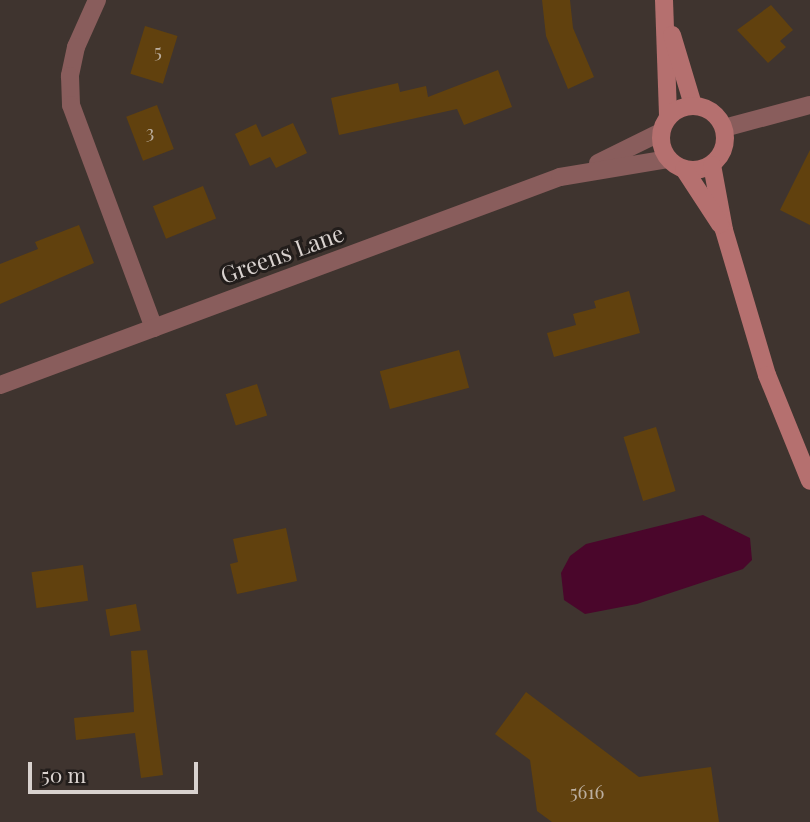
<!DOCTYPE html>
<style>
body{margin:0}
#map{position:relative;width:810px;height:822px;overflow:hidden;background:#3f342f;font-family:"Playfair Display",serif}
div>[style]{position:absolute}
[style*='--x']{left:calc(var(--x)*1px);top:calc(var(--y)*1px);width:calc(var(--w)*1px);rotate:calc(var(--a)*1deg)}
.water>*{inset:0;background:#4a062b}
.building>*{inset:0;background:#61410e;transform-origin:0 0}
.minor>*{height:18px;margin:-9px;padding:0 9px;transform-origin:9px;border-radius:9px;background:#895d5c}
.tertiary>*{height:18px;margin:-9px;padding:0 9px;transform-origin:9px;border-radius:9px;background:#895d5c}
.secondary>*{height:18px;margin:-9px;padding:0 9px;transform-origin:9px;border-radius:9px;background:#b5706f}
.secondary>.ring{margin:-9px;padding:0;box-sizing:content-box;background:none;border:18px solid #b5706f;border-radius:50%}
span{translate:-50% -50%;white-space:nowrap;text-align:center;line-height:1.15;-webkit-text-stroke:6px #221d1b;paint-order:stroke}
.number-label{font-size:19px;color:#bbae9f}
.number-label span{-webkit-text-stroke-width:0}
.street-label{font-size:23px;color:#d9d2cf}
.scale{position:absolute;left:28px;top:762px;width:170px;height:32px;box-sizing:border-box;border:4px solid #d9d2cf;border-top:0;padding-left:9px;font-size:21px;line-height:24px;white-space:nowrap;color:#d9d2cf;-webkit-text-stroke:5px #221d1b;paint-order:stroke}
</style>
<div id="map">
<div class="water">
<div style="clip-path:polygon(703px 515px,750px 538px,752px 560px,743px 569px,637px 604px,585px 614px,564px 600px,561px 573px,570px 556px,586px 544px)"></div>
</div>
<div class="building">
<div style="clip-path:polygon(542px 0,570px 0,573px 28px,594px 77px,568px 89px,546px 36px)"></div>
<div style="clip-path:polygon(771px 5px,793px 30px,780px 41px,786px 47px,768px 63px,737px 30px)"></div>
<div style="left:145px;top:26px;width:34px;height:50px;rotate:17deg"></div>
<div style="clip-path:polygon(498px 70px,512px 107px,464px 125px,457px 109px,339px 135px,331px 98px,398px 83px,400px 92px,426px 86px,428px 97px)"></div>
<div style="left:157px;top:105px;width:47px;height:33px;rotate:69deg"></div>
<div style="clip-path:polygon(293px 123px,307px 153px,276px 168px,270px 157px,250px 166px,235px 134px,256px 124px,262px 137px)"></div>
<div style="clip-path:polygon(810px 150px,810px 225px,780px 210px)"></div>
<div style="left:203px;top:186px;width:35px;height:54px;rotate:68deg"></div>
<div style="clip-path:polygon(79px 225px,94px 263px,0 304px,0 264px,38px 249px,35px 242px)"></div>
<div style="clip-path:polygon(629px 291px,640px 333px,554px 357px,547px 333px,576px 325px,573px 314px,596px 308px,594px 301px)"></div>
<div style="left:459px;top:350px;width:39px;height:82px;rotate:75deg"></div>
<div style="left:257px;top:384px;width:33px;height:33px;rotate:72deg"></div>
<div style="left:656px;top:427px;width:67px;height:34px;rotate:73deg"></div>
<div style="clip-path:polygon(286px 528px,297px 581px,237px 594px,230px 564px,238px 562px,233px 539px)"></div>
<div style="left:83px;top:565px;width:36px;height:52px;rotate:82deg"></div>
<div style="left:136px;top:604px;width:27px;height:31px;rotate:80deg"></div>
<div style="clip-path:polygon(147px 650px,163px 775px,141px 778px,135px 733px,76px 740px,74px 718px,134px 712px,131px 651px)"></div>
<div style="clip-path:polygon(526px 692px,639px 777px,711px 767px,719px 822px,552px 822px,537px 811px,530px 760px,495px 734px)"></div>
</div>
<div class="minor">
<div style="--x:97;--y:0;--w:51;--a:114.1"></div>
<div style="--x:76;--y:47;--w:30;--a:102"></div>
<div style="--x:70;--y:76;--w:29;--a:88"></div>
<div style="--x:71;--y:105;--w:238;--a:69.6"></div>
<div style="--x:724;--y:128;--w:89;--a:-15"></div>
</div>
<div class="tertiary">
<div style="--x:598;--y:163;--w:70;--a:-26.2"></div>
<div style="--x:0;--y:385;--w:597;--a:-20.38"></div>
<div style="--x:560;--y:177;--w:109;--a:-9.5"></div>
</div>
<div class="secondary">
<div style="--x:664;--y:0;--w:117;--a:88"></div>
<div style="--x:672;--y:35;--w:73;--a:73.3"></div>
<div class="ring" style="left:661px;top:106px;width:46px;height:46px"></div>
<div style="--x:712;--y:165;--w:66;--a:79.5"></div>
<div style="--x:724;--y:230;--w:151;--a:73.5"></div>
<div style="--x:767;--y:375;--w:114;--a:67.9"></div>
<div style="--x:684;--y:169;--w:66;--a:56.8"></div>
</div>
<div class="number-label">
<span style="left:158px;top:51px">5</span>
<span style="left:150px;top:132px">3</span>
<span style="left:587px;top:792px">5616</span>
</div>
<div class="street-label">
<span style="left:282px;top:254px;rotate:-20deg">Greens Lane</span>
</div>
<div class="scale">50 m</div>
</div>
